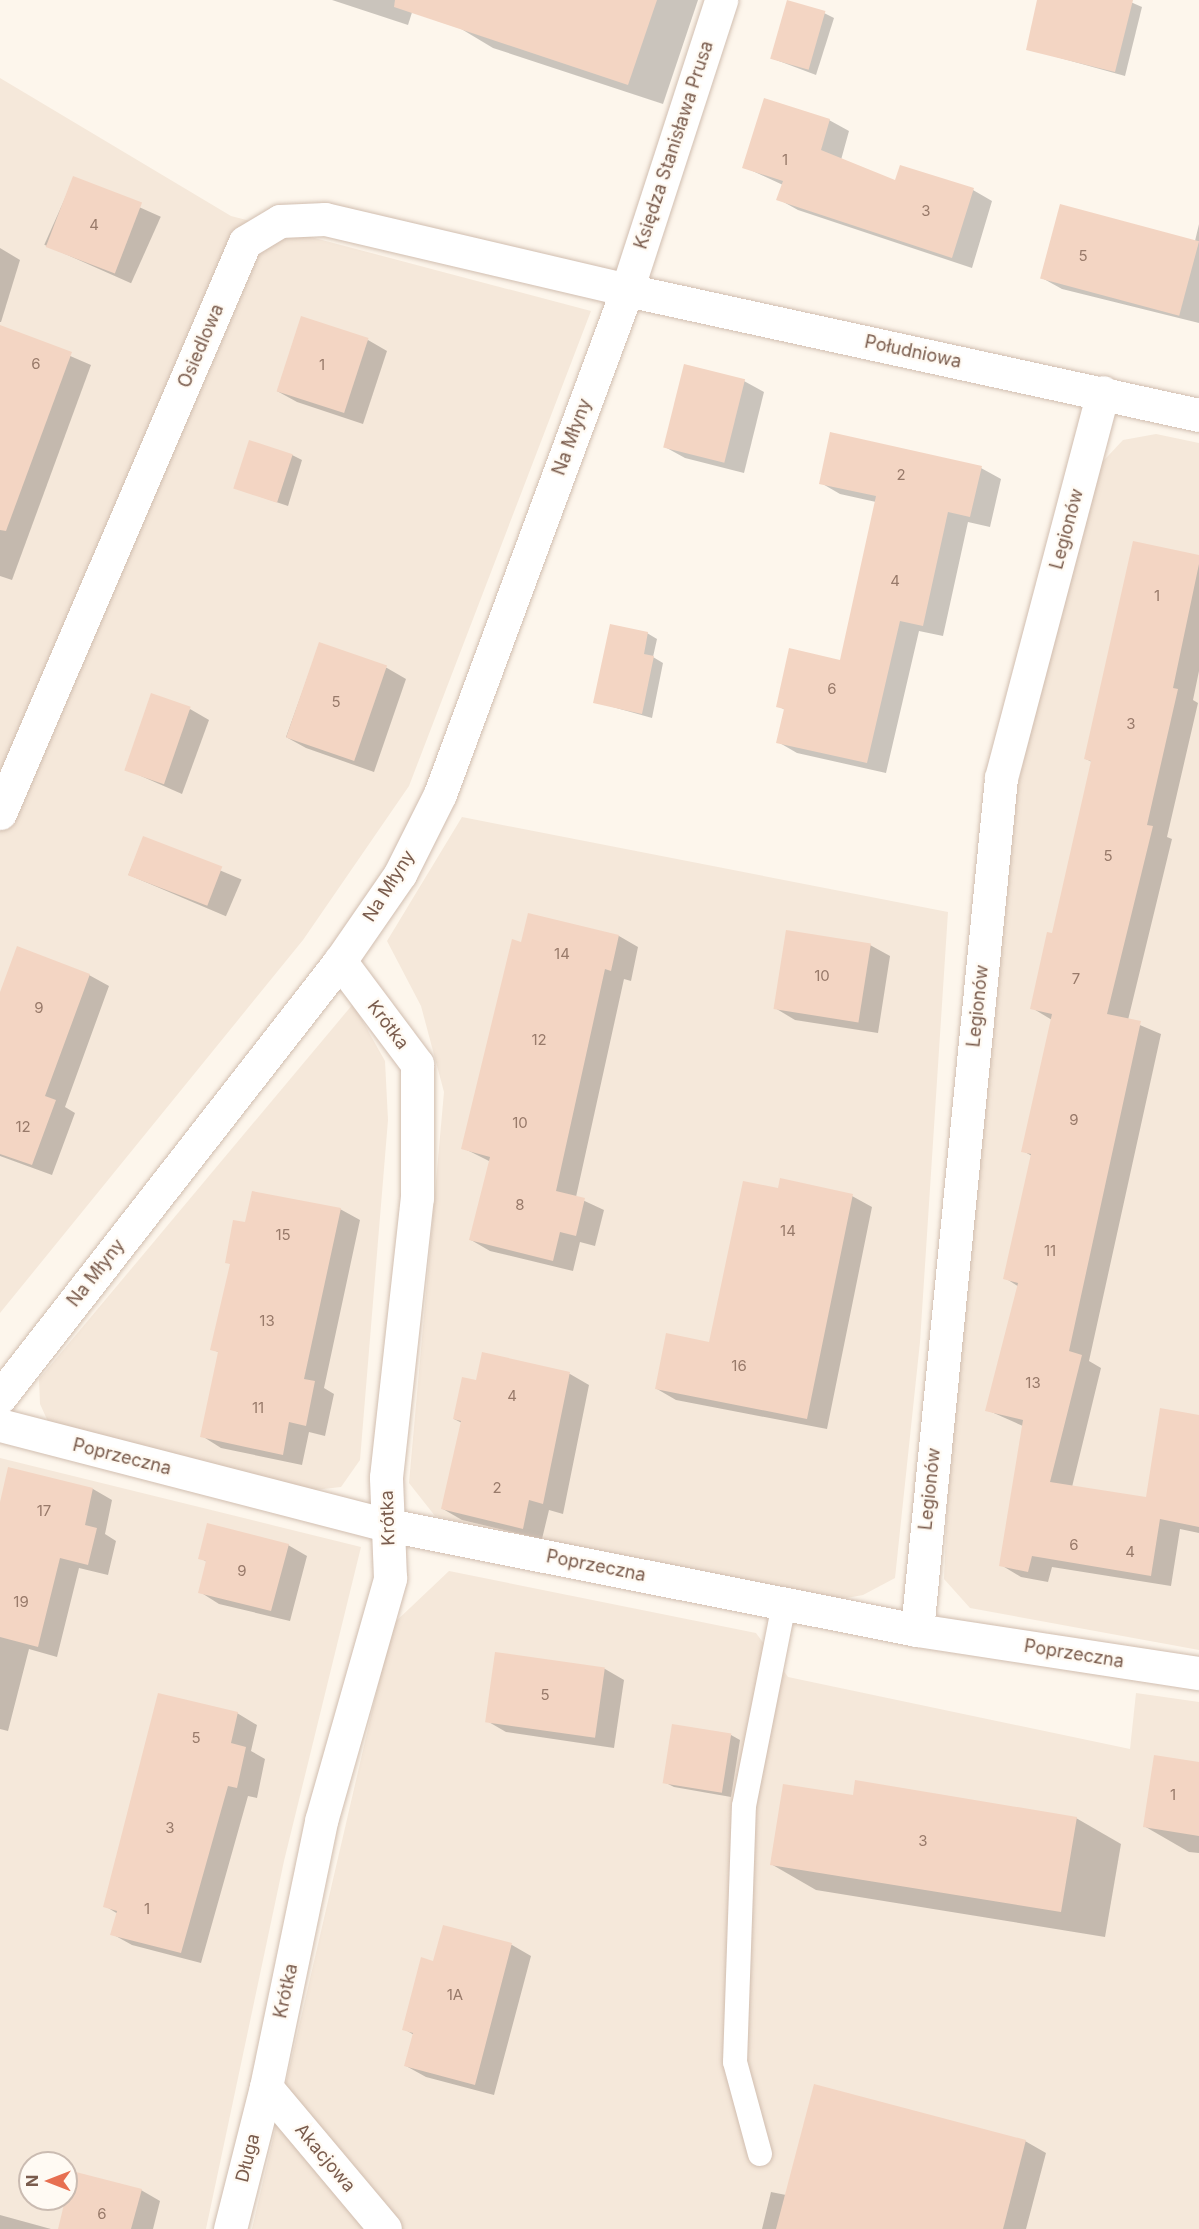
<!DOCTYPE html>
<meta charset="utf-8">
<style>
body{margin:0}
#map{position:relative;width:1199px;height:2229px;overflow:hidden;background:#fdf6ec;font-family:Inter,sans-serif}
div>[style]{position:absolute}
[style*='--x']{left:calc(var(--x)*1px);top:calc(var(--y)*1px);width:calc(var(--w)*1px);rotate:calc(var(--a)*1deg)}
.residential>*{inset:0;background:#f5e8da}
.shadow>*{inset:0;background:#0003;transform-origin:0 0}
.building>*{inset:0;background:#f3d5c3;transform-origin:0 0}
.roads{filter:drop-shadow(0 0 2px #d1beb0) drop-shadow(0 0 2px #d1beb0)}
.service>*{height:24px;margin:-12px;padding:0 12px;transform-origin:12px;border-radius:12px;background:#fff}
.minor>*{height:33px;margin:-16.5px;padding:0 16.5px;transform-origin:16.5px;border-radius:16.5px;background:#fff}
span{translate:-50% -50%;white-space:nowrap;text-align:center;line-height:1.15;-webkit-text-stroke:4.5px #fffaf3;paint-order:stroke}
.number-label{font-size:15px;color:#987a6a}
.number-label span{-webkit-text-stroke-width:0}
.street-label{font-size:18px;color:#7a5c4d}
.north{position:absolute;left:18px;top:2151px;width:60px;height:60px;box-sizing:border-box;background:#fffaf3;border:2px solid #cabbb1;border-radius:50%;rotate:270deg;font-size:16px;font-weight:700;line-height:24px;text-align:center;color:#7a5c4d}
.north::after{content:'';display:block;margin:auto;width:21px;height:27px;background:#e76f51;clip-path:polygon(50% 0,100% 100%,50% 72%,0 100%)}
</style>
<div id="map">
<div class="residential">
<div style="clip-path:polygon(0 78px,231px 216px,591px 311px,409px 786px,303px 940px,0 1313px)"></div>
<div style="clip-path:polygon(1156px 434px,1199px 443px,1199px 1650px,970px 1608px,944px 1579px,948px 1484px,1015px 797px,1092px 473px,1123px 440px)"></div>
<div style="clip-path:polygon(462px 817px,948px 912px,920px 1342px,895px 1578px,863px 1595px,841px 1599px,656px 1567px,435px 1516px,409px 1483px,444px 1092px,421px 1006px,387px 941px)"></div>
<div style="clip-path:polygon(353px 1004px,385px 1061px,388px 1120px,360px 1460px,341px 1487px,314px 1490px,50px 1426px,40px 1404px,39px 1379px)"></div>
<div style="clip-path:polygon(evenodd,0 1458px,361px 1547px,284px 1861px,206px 2229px,0 2229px,0 1458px,30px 2163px,66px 2163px,66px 2199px,30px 2199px,30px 2163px)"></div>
<div style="clip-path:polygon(449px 1571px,756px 1633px,788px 1677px,1130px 1749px,1136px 1693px,1199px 1702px,1199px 2229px,252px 2229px,392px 1625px)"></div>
</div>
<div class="shadow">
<div style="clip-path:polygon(332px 0,416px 0,408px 25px)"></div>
<div style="clip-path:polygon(467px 0,698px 0,663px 104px,493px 48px,458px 27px)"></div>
<div style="clip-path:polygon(1039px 0,1126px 0,1142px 7px,1125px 76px,1028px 49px)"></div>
<div style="clip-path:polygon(824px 13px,834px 18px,816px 75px,771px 58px)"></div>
<div style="clip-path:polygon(829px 120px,849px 131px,841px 160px,896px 182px,973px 190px,992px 201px,972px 268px,798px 210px,778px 199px,783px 185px,744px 167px)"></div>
<div style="left:74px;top:178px;width:95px;height:73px;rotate:24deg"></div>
<div style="clip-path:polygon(1199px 224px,1199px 323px,1062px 289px,1042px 278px,1195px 241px)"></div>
<div style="clip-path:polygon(0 248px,20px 260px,1px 322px,0 322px)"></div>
<div style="clip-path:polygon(17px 333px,91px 365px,12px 580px,0 576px,0 380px)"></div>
<div style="clip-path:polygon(368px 340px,387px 351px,363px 424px,297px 402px,277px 391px)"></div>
<div style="clip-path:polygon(744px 381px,764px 392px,744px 473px,685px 458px,665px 447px)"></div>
<div style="clip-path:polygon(292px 455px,302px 460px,288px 506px,235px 488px)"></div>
<div style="clip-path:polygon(981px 468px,1001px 479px,990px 527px,968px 522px,943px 636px,919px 631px,886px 773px,797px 753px,778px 742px,785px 710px,778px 706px,841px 662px,876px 502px,840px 494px,821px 483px)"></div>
<div style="clip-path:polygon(1199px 556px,1199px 671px,1193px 700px,1198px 703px,1167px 837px,1172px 839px,1128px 1020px,1161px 1034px,1089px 1361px,1101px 1368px,1072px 1487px,1147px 1499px,1199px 1416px,1199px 1533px,1180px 1529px,1171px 1586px,1052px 1567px,1048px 1582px,1021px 1577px,1001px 1565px,1023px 1426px,987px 1410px,1019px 1287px,1005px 1278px,1032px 1156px,1023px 1151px,1052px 1020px,1032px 1008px,1053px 935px,1092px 762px,1086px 759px)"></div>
<div style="clip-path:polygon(647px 633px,657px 639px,653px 657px,663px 663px,652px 718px,595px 702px)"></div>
<div style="clip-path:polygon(320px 643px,387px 668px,406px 679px,374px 772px,306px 748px,286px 737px)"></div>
<div style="clip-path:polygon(190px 709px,209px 720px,182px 794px,125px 769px)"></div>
<div style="left:144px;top:838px;width:106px;height:40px;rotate:23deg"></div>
<div style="clip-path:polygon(619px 936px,638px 947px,631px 981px,624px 979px,576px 1197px,604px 1210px,595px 1246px,580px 1242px,573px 1271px,490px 1251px,471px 1240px,491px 1162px,463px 1148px,522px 944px)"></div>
<div style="clip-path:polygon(870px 945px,890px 956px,878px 1033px,795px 1020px,775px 1008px)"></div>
<div style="clip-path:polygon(89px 975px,109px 986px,65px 1107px,75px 1113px,52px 1175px,0 1156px,0 996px)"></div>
<div style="clip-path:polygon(852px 1196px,872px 1207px,827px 1429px,676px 1400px,657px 1389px,710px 1344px)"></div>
<div style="clip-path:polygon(340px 1209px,360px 1220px,324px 1388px,334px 1394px,325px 1436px,309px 1432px,302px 1465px,221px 1448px,202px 1436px,220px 1353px,212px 1349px,232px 1265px,227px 1262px)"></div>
<div style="clip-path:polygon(483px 1354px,570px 1374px,589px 1385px,563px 1514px,549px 1510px,542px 1539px,462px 1520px,443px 1509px,462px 1423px,454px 1419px,477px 1382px)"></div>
<div style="clip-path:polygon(10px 1469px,93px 1489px,112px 1500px,105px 1534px,116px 1541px,108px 1575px,79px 1568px,57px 1657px,29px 1649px,8px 1731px,0 1729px,0 1509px)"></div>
<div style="clip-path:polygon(288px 1545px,307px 1556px,290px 1621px,219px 1604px,200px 1592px,207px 1562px,200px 1558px)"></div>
<div style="clip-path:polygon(496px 1653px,605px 1669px,624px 1680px,614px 1748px,506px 1732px,487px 1721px)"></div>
<div style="clip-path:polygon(237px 1713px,257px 1725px,251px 1751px,265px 1759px,257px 1798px,248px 1796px,201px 1963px,132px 1945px,112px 1934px,118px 1914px,105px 1906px)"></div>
<div style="clip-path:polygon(731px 1735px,740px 1740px,731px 1797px,674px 1787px,664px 1782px)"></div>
<div style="clip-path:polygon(1199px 1764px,1199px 1853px,1189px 1852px,1144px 1826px)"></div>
<div style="clip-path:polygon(854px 1797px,1076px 1818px,1121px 1844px,1105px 1937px,816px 1890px,771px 1864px)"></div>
<div style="clip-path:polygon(444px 1927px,512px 1945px,531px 1956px,494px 2095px,426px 2077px,406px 2066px,414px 2035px,404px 2029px,434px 1963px)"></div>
<div style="clip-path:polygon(1025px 2141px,1046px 2153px,1026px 2229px,762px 2229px,771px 2192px,786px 2195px)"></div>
<div style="clip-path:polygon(141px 2190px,160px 2201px,153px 2229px,59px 2229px)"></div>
<div style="clip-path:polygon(0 2215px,51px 2229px,0 2229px)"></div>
</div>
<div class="building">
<div style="clip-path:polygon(395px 0,657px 0,628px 85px,394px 7px)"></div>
<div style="left:787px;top:0;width:40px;height:61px;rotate:16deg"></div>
<div style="clip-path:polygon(1037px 0,1133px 0,1115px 72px,1026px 50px)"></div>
<div style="clip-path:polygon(764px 98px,830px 119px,821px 150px,895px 180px,900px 165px,974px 188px,952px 258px,776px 200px,783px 181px,742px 168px)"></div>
<div style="left:73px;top:176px;width:74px;height:76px;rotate:21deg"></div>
<div style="left:1060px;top:204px;width:144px;height:77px;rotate:15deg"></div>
<div style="left:301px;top:316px;width:71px;height:79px;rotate:18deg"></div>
<div style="clip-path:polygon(0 325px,72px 352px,6px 531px,0 530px)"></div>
<div style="left:684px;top:364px;width:63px;height:86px;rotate:14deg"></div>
<div style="clip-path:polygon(830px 432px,982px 466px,970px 517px,948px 512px,923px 626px,900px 621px,867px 763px,776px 743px,784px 709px,776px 707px,789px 648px,840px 660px,876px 496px,819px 484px)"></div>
<div style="left:249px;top:440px;width:46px;height:51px;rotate:18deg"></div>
<div style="clip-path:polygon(1133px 541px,1199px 555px,1199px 564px,1173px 688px,1178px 689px,1147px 825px,1153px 826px,1107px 1014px,1141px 1021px,1069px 1351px,1082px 1355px,1050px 1482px,1146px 1497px,1160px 1408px,1199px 1415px,1199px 1527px,1160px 1519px,1151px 1576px,1032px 1556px,1028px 1572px,999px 1566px,1023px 1420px,985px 1411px,1018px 1283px,1003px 1279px,1031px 1154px,1021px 1152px,1052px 1014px,1030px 1009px,1047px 932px,1052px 933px,1091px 761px,1084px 759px)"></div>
<div style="clip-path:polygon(610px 624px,648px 632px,644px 654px,654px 656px,642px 714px,593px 703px)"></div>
<div style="left:319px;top:642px;width:72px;height:101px;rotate:19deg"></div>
<div style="left:151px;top:693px;width:42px;height:82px;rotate:19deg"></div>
<div style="left:143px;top:836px;width:85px;height:42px;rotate:21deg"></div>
<div style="clip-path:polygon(528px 913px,619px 935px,611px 971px,605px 969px,556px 1191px,585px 1198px,576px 1236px,560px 1232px,553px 1261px,469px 1240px,490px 1157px,461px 1149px,512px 939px,521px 942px)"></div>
<div style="left:786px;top:930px;width:86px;height:80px;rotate:9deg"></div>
<div style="clip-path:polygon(17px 946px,90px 974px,45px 1096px,56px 1100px,32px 1165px,0 1154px,0 992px)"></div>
<div style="clip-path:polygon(780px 1178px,853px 1194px,807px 1419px,655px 1389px,666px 1333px,709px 1342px,743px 1181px,778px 1188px)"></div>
<div style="clip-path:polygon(252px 1191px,341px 1208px,304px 1379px,315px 1381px,306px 1426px,289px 1422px,283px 1455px,200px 1437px,218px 1352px,210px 1350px,230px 1264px,225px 1263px,233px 1220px,245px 1222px)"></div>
<div style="clip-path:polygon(482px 1352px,570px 1372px,543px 1504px,529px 1500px,523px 1529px,441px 1509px,461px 1421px,453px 1419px,462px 1377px,476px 1380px)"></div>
<div style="clip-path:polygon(8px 1467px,93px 1488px,85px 1525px,97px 1528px,88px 1565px,60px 1558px,38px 1647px,0 1637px,0 1502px)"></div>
<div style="clip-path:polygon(207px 1523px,289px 1544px,271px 1611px,198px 1593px,206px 1561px,198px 1559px)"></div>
<div style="left:495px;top:1652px;width:111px;height:71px;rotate:8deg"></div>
<div style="clip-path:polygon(158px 1693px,238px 1712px,231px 1743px,246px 1747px,237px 1788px,228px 1786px,181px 1953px,110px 1935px,117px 1911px,103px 1907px)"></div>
<div style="left:672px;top:1724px;width:60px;height:60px;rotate:9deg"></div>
<div style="clip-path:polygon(1154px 1755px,1199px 1762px,1199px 1836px,1143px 1827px)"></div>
<div style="clip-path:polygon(855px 1780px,1077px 1817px,1061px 1912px,770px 1865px,783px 1784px,853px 1795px)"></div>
<div style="clip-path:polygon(443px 1925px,512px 1943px,475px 2085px,404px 2066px,413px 2033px,402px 2030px,421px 1957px,433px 1961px)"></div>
<div style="clip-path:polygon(814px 2084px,1026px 2140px,1003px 2229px,776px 2229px)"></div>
<div style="clip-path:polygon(72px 2171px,142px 2189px,131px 2229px,58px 2229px)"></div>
</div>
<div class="roads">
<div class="service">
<div style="--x:760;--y:2154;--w:95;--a:-105.2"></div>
<div style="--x:735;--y:2062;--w:256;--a:-88"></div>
<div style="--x:744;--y:1806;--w:206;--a:-78.8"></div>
</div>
<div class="minor">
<div style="--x:0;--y:813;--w:621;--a:-66.78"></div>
<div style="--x:245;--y:242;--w:41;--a:-31"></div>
<div style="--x:280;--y:221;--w:45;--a:-2.5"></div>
<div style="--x:325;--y:219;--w:310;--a:13.2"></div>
<div style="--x:627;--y:290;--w:585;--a:12.33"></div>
<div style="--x:0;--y:1397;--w:553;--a:-52.05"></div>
<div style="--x:340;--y:961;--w:106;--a:-55.4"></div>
<div style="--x:400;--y:874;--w:89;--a:-63.4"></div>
<div style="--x:440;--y:794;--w:538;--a:-69.64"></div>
<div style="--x:627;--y:290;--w:305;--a:-72"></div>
<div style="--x:0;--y:1425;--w:401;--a:14.5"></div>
<div style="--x:388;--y:1525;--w:539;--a:11.23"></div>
<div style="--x:917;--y:1630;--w:285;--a:8.7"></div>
<div style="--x:917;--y:1630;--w:856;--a:-84.37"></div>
<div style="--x:1001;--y:778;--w:399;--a:-75.2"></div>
<div style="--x:266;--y:2087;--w:185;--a:50"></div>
<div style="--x:230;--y:2229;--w:146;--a:-75.8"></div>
<div style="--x:266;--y:2087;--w:272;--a:-78.3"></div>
<div style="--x:321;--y:1821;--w:253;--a:-74.1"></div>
<div style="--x:390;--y:1578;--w:101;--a:-92.3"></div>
<div style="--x:386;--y:1477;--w:281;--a:-83.7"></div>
<div style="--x:417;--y:1198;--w:134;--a:-90"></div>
<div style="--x:417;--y:1064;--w:129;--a:-126.8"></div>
</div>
</div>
<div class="number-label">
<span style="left:785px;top:160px">1</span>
<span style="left:926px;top:211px">3</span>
<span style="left:94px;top:225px">4</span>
<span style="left:1083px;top:256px">5</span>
<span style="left:36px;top:364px">6</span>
<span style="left:322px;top:365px">1</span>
<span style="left:901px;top:475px">2</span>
<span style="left:895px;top:581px">4</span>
<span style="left:1157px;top:596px">1</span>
<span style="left:832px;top:689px">6</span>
<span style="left:336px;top:702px">5</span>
<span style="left:1131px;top:724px">3</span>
<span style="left:1108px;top:856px">5</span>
<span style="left:562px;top:954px">14</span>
<span style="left:822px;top:976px">10</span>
<span style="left:1076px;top:979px">7</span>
<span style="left:39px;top:1008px">9</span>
<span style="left:539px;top:1040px">12</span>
<span style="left:1074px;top:1120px">9</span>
<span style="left:520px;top:1123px">10</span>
<span style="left:23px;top:1127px">12</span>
<span style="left:520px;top:1205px">8</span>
<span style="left:788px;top:1231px">14</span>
<span style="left:283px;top:1235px">15</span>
<span style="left:1050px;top:1251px">11</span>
<span style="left:267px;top:1321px">13</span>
<span style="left:739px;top:1366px">16</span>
<span style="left:1033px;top:1383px">13</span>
<span style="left:512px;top:1396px">4</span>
<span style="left:258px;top:1408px">11</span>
<span style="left:497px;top:1488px">2</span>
<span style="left:44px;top:1511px">17</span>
<span style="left:1074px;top:1545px">6</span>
<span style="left:1130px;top:1552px">4</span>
<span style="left:242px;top:1571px">9</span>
<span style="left:21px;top:1602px">19</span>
<span style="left:545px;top:1695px">5</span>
<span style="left:196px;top:1738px">5</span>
<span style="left:1173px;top:1795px">1</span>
<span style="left:170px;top:1828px">3</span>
<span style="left:923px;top:1841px">3</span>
<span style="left:147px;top:1909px">1</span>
<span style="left:455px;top:1995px">1A</span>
<span style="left:102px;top:2214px">6</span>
</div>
<div class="street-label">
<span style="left:674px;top:145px;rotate:-72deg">Księdza Stanisława Prusa</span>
<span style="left:201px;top:346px;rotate:-67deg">Osiedlowa</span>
<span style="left:913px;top:352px;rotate:12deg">Południowa</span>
<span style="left:572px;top:437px;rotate:-70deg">Na Młyny</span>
<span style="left:1067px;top:529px;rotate:-75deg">Legionów</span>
<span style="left:389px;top:886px;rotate:-58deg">Na Młyny</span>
<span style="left:978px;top:1006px;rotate:-84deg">Legionów</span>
<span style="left:388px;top:1025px;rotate:53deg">Krótka</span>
<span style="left:96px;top:1273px;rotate:-52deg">Na Młyny</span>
<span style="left:122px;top:1457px;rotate:14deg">Poprzeczna</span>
<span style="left:930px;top:1489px;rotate:-84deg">Legionów</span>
<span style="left:388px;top:1518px;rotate:-92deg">Krótka</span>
<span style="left:596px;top:1566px;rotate:11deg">Poprzeczna</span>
<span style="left:1074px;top:1654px;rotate:9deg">Poprzeczna</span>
<span style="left:286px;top:1991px;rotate:-78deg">Krótka</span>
<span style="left:248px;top:2158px;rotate:-76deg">Długa</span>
<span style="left:325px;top:2158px;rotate:50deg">Akacjowa</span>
</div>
<div class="north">N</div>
</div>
